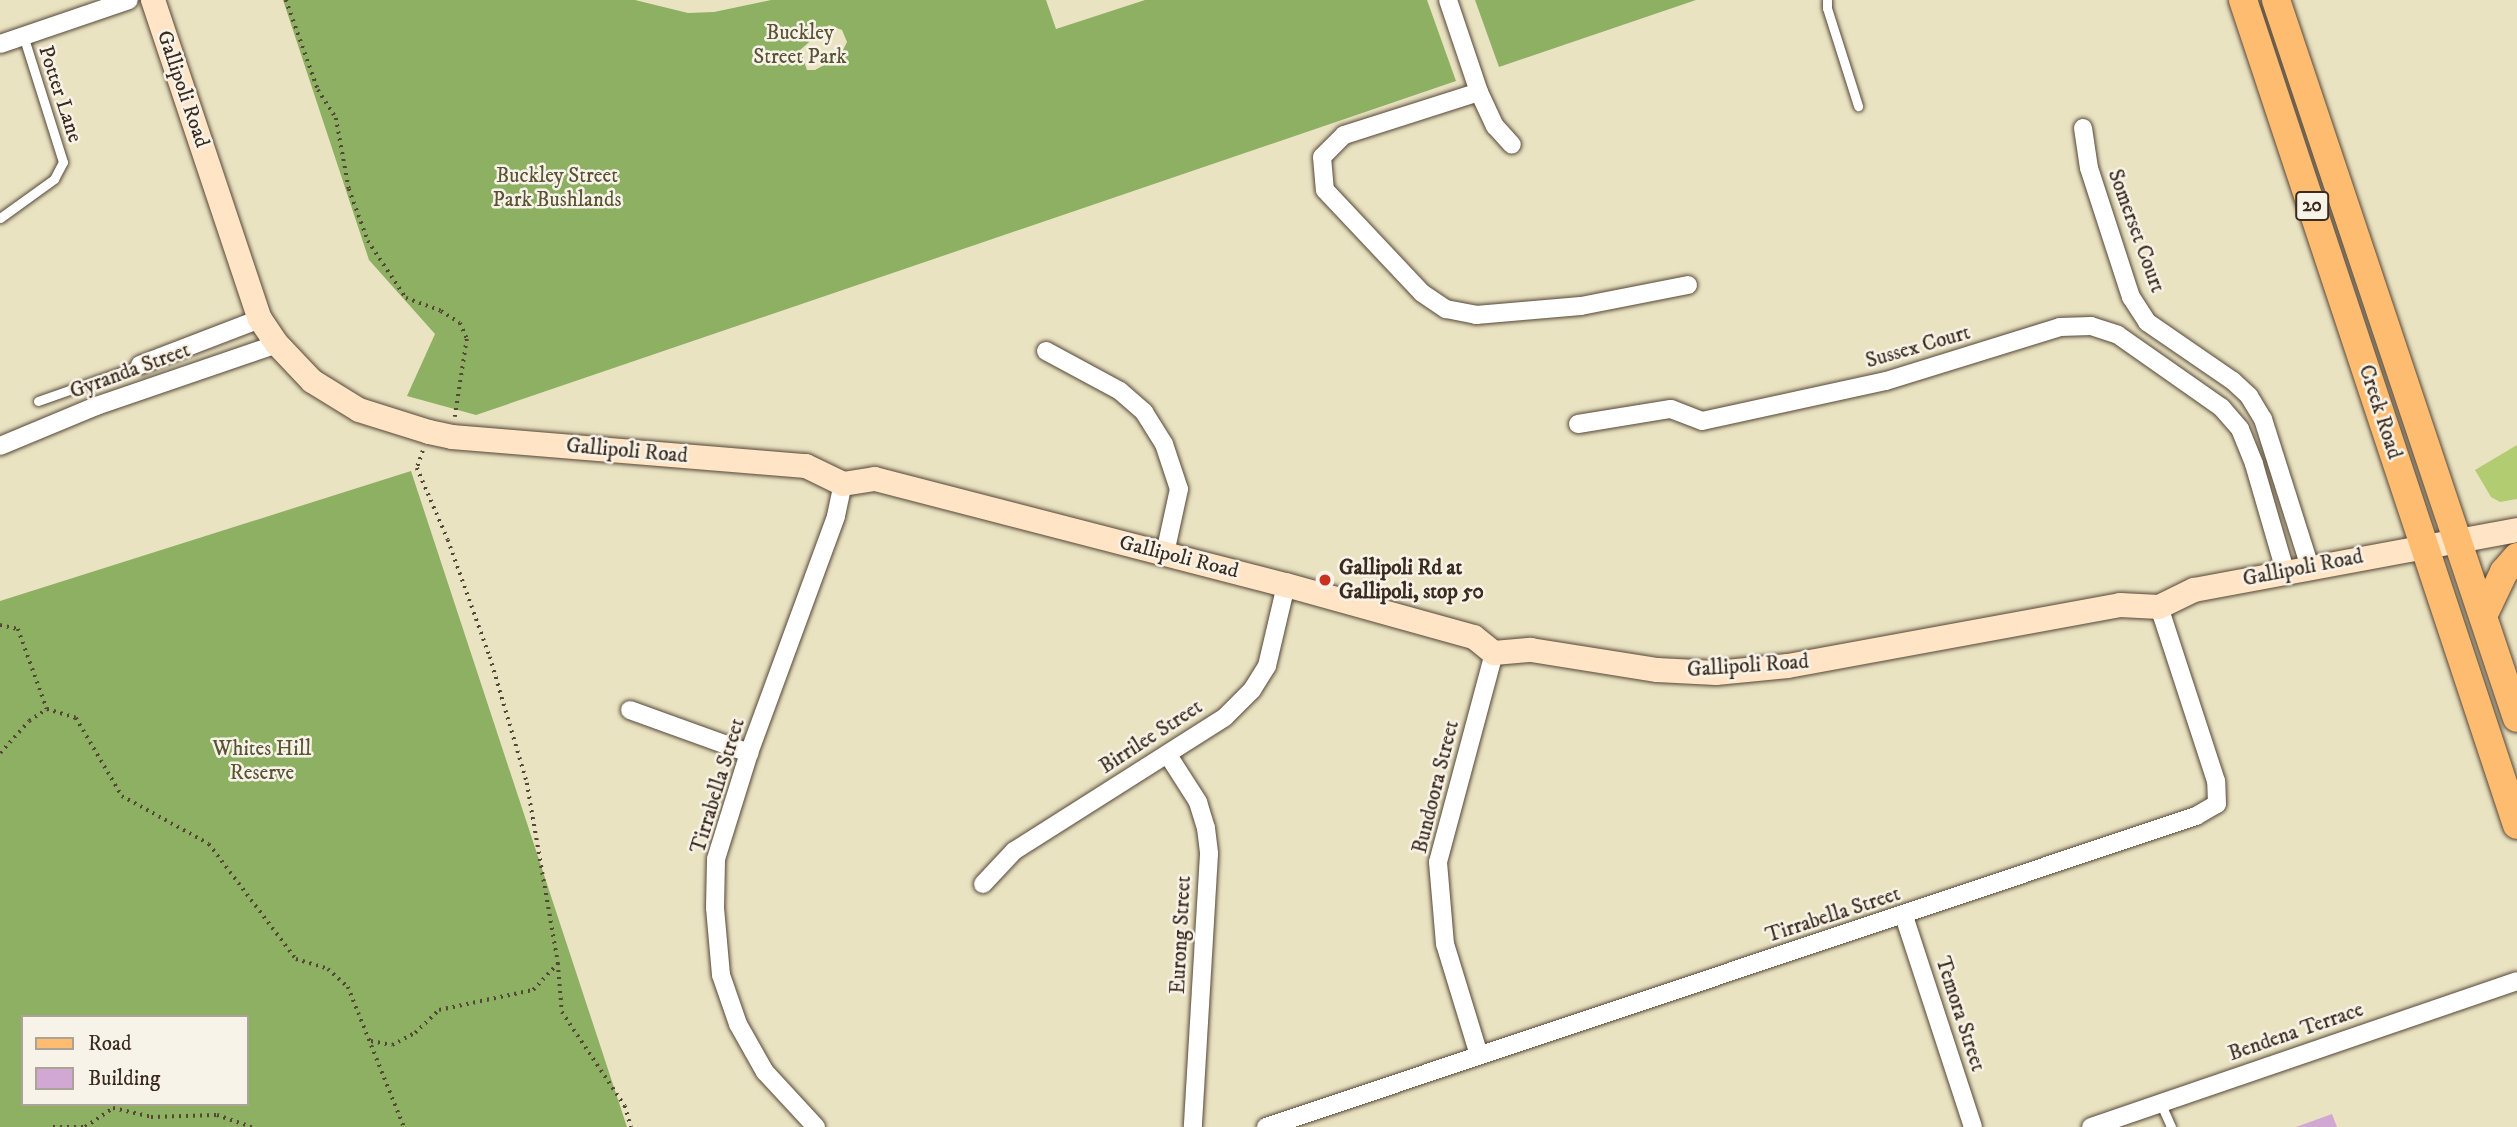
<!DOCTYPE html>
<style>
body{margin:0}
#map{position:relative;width:2517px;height:1127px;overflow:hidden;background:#eae3c2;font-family:"IM FELL DW Pica",serif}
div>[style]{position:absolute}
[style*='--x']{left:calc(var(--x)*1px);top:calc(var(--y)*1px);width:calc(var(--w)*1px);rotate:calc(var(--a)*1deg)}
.green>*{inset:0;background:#b2cc71}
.forest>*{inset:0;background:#8db063}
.building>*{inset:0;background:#d1a8d4}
.path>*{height:3.5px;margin-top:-1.75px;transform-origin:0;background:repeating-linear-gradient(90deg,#554637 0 2px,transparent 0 7px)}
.roads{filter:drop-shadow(0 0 2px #554637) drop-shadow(0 0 2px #554637)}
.lane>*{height:9px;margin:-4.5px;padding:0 4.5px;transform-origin:4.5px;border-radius:4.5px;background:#fff}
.street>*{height:18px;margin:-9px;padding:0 9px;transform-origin:9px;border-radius:9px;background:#fff}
.secondary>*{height:24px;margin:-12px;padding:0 12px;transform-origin:12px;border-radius:12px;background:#ffe4c6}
.primary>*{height:28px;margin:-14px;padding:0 14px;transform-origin:14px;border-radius:14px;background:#febc70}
.dots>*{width:19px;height:19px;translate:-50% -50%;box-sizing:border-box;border:4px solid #f7f3e8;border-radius:50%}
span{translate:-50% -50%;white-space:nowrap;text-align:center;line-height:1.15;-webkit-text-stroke:5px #f7f3e8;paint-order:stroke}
.shield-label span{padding:2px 5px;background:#f7f3e8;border:2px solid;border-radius:5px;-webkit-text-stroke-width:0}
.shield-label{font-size:19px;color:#3b2a1e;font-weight:700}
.park-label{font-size:21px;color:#595233}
.street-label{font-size:21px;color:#3b2a1e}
.poi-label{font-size:21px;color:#3b2a1e;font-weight:700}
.left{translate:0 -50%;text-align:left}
.legend{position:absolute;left:21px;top:1015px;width:228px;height:91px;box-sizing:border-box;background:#f7f3e8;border:2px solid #aca397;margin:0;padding:9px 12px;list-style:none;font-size:21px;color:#3b2a1e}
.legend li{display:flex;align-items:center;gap:14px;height:35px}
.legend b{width:35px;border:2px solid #aca397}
</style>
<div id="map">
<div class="green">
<div style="clip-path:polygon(2517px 445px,2517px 499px,2500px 502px,2491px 497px,2475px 470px)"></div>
</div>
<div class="forest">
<div style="clip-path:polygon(evenodd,283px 0,635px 0,688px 13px,714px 12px,771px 0,1046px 0,1056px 29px,1145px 0,1427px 0,1456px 81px,476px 415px,407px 396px,435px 334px,369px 260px,283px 0,829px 25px,842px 30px,847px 42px,841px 54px,828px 63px,815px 70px,807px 70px,800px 50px,829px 25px)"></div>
<div style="clip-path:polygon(1475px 0,1696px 0,1499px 67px)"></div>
<div style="clip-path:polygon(evenodd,411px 471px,627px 1127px,0 1127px,0 601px,411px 471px,23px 1017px,247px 1017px,247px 1104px,23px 1104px,23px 1017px)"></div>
</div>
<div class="building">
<div style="clip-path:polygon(2332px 1114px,2337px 1127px,2296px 1127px)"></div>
</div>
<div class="path">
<div style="--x:286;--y:0;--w:96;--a:70.4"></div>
<div style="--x:318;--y:90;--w:33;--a:57"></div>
<div style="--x:336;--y:118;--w:72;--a:79.6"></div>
<div style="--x:349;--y:189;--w:55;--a:69.9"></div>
<div style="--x:368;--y:241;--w:69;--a:56.3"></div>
<div style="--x:406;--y:298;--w:37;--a:20"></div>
<div style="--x:441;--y:311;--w:22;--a:32"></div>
<div style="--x:460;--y:323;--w:17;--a:66"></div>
<div style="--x:467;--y:339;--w:79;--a:98.7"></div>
<div style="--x:423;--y:451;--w:18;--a:109"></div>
<div style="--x:417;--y:468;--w:78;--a:66.7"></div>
<div style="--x:448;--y:540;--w:124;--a:70.3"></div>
<div style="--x:490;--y:657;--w:131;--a:73.6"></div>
<div style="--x:527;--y:783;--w:183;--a:80.2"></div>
<div style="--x:558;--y:963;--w:49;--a:85.3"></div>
<div style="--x:562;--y:1012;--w:113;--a:56.2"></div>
<div style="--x:625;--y:1106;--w:22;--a:74"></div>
<div style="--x:0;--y:625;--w:18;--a:13"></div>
<div style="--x:18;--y:629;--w:85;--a:70.1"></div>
<div style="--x:0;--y:753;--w:43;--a:-47.8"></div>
<div style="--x:29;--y:721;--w:22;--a:-34"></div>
<div style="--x:47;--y:709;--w:30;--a:17"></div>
<div style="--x:76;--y:718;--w:91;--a:59.5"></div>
<div style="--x:122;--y:796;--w:99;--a:28.9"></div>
<div style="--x:209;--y:844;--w:144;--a:52.9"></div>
<div style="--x:296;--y:959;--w:34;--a:17"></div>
<div style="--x:328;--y:969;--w:27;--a:42"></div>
<div style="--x:348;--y:987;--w:151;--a:68.2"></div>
<div style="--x:371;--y:1041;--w:21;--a:11"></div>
<div style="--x:392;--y:1045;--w:26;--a:-28"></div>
<div style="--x:415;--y:1033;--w:33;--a:-44"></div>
<div style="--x:439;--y:1010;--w:96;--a:-12"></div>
<div style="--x:533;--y:990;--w:35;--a:-47"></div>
<div style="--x:53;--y:1127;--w:31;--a:0"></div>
<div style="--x:85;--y:1127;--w:34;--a:-34"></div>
<div style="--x:113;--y:1108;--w:39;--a:13"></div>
<div style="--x:151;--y:1117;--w:66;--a:-1.7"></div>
<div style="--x:217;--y:1115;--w:37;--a:19"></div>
</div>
<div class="roads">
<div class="lane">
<div style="--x:1827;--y:0;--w:8;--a:90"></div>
<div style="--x:1827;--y:8;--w:103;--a:72.4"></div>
<div style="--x:0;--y:218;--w:67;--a:-35.8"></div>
<div style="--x:54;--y:179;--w:19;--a:-62"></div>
<div style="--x:63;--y:162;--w:133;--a:-107.5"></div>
<div style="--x:38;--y:401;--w:108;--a:-19.4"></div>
<div style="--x:2160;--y:1102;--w:27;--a:66"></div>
</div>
<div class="street">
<div style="--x:1448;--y:0;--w:97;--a:71.4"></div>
<div style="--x:1479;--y:92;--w:38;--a:65"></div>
<div style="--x:1495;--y:126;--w:25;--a:48"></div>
<div style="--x:0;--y:44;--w:136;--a:-18.8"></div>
<div style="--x:1479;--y:92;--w:142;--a:162.3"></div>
<div style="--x:1344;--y:135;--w:31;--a:135"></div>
<div style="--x:1322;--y:157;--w:33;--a:85"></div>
<div style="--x:1325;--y:190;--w:141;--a:46.7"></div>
<div style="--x:1422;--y:293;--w:29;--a:34"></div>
<div style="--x:1446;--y:309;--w:31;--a:11"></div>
<div style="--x:1476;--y:315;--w:105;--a:-4.9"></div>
<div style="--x:1581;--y:306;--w:109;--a:-11.1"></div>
<div style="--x:2083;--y:128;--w:40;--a:81.5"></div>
<div style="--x:2089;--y:168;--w:136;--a:72"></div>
<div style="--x:2131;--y:297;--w:30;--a:57"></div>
<div style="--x:2147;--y:322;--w:104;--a:34.5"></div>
<div style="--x:2233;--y:381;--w:22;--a:43"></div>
<div style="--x:2249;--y:396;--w:27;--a:59"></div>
<div style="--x:2263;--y:419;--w:155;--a:72.4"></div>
<div style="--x:1046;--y:351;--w:84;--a:28.4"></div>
<div style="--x:1120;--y:391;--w:32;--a:41"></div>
<div style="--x:1144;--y:412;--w:38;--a:58"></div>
<div style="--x:1164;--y:444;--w:47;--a:71.6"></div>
<div style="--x:1179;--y:489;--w:66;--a:102.3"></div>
<div style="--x:140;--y:365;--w:129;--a:-21"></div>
<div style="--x:1578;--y:424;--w:94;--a:-9.2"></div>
<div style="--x:1671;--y:409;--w:33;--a:21"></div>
<div style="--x:1702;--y:421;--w:188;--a:-12.3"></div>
<div style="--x:1886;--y:381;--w:182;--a:-17.2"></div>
<div style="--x:2060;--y:327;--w:31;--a:-2"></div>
<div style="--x:2091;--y:326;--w:28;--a:18"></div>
<div style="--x:2118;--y:335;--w:126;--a:35"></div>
<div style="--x:2221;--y:407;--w:29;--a:49"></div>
<div style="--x:2240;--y:429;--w:38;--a:68"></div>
<div style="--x:2254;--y:464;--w:111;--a:73.8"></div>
<div style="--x:0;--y:446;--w:104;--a:-22.6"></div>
<div style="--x:96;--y:406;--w:191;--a:-18.9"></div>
<div style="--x:630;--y:710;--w:127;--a:19.9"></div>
<div style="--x:1168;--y:755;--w:56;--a:57.4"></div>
<div style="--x:1198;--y:802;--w:27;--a:73"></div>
<div style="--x:1206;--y:828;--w:26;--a:83"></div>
<div style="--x:1209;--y:854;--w:273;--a:93.4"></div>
<div style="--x:983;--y:884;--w:45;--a:-46.8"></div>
<div style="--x:1014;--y:851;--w:250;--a:-32.4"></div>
<div style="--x:1225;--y:717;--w:38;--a:-45"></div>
<div style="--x:1252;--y:690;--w:28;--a:-58"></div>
<div style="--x:1267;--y:666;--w:83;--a:-76.8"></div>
<div style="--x:1904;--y:916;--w:222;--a:71.9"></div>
<div style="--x:1479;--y:1055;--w:116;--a:-107"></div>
<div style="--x:1445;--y:944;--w:82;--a:-94.9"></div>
<div style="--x:1438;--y:862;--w:216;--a:-75"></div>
<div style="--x:816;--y:1127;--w:75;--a:-132.8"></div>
<div style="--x:765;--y:1072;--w:55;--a:-119.4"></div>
<div style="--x:738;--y:1024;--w:52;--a:-109.1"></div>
<div style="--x:721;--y:975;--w:67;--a:-95.1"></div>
<div style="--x:715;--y:908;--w:49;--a:-88.8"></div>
<div style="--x:716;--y:859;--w:111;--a:-72.7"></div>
<div style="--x:749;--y:753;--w:252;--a:-69.8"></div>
<div style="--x:836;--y:516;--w:33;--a:-78"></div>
<div style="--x:1266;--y:1127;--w:981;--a:-18.49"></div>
<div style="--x:2196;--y:816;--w:24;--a:-30"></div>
<div style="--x:2217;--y:804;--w:23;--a:-92"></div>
<div style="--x:2216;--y:781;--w:183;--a:-108.1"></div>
<div style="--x:2091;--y:1127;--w:450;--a:-18.9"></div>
</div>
<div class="secondary">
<div style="--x:153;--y:0;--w:336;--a:71.5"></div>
<div style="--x:260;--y:319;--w:30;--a:56"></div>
<div style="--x:277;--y:344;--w:51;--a:46.6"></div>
<div style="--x:312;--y:381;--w:55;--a:31.7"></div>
<div style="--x:359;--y:410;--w:73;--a:17.4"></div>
<div style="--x:429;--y:432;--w:24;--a:12"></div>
<div style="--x:452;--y:437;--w:355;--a:4.7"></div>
<div style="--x:806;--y:466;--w:41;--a:25.9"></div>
<div style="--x:843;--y:484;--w:32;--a:-9"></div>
<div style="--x:875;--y:479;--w:424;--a:14.5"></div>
<div style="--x:1286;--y:585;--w:195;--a:15.5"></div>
<div style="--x:1474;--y:637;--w:26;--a:39"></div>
<div style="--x:1494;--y:653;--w:37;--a:-5"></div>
<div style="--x:1531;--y:650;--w:128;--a:9"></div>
<div style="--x:1657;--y:670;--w:59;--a:2.9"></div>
<div style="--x:1716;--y:673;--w:72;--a:-5.6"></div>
<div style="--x:1788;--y:666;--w:338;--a:-10.4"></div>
<div style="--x:2120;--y:605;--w:39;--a:3"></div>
<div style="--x:2159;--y:607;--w:39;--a:-26"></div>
<div style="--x:2194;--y:590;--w:329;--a:-10.5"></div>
</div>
<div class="primary">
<div style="--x:2243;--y:0;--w:869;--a:71.63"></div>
<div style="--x:2276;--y:0;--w:757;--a:71.45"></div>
<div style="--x:2483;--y:616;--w:49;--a:-64.5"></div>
<div style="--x:2504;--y:572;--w:20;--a:-49"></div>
</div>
</div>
<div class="dots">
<div style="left:1325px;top:580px;background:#c8321e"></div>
</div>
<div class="shield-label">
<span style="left:2312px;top:206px">20</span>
</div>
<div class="park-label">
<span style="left:800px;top:45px">Buckley<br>Street Park</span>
<span style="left:557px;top:188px">Buckley Street<br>Park Bushlands</span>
<span style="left:262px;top:761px">Whites Hill<br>Reserve</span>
</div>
<div class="street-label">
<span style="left:183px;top:89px;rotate:71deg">Gallipoli Road</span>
<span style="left:60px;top:94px;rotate:72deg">Potter Lane</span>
<span style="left:2136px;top:231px;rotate:70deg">Somerset Court</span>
<span style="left:1918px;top:347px;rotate:-16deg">Sussex Court</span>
<span style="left:130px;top:371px;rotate:-20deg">Gyranda Street</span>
<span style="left:2380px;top:412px;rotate:72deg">Creek Road</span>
<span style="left:627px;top:451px;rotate:5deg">Gallipoli Road</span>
<span style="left:1179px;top:557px;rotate:14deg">Gallipoli Road</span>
<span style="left:2303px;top:568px;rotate:-11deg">Gallipoli Road</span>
<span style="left:1748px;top:666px;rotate:-4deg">Gallipoli Road</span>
<span style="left:1151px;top:737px;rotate:-33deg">Birrilee Street</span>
<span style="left:718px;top:786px;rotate:-73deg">Tirrabella Street</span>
<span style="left:1436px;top:787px;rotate:-76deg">Bundoora Street</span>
<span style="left:1833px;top:915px;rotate:-18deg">Tirrabella Street</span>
<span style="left:1181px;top:935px;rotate:-87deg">Eurong Street</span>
<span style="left:1960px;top:1014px;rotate:72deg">Temora Street</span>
<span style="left:2296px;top:1032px;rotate:-19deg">Bendena Terrace</span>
</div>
<div class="poi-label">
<span class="left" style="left:1339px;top:580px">Gallipoli Rd at<br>Gallipoli, stop 50</span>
</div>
<ul class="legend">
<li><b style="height:9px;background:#febc70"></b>Road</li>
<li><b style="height:19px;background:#d1a8d4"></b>Building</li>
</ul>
</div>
